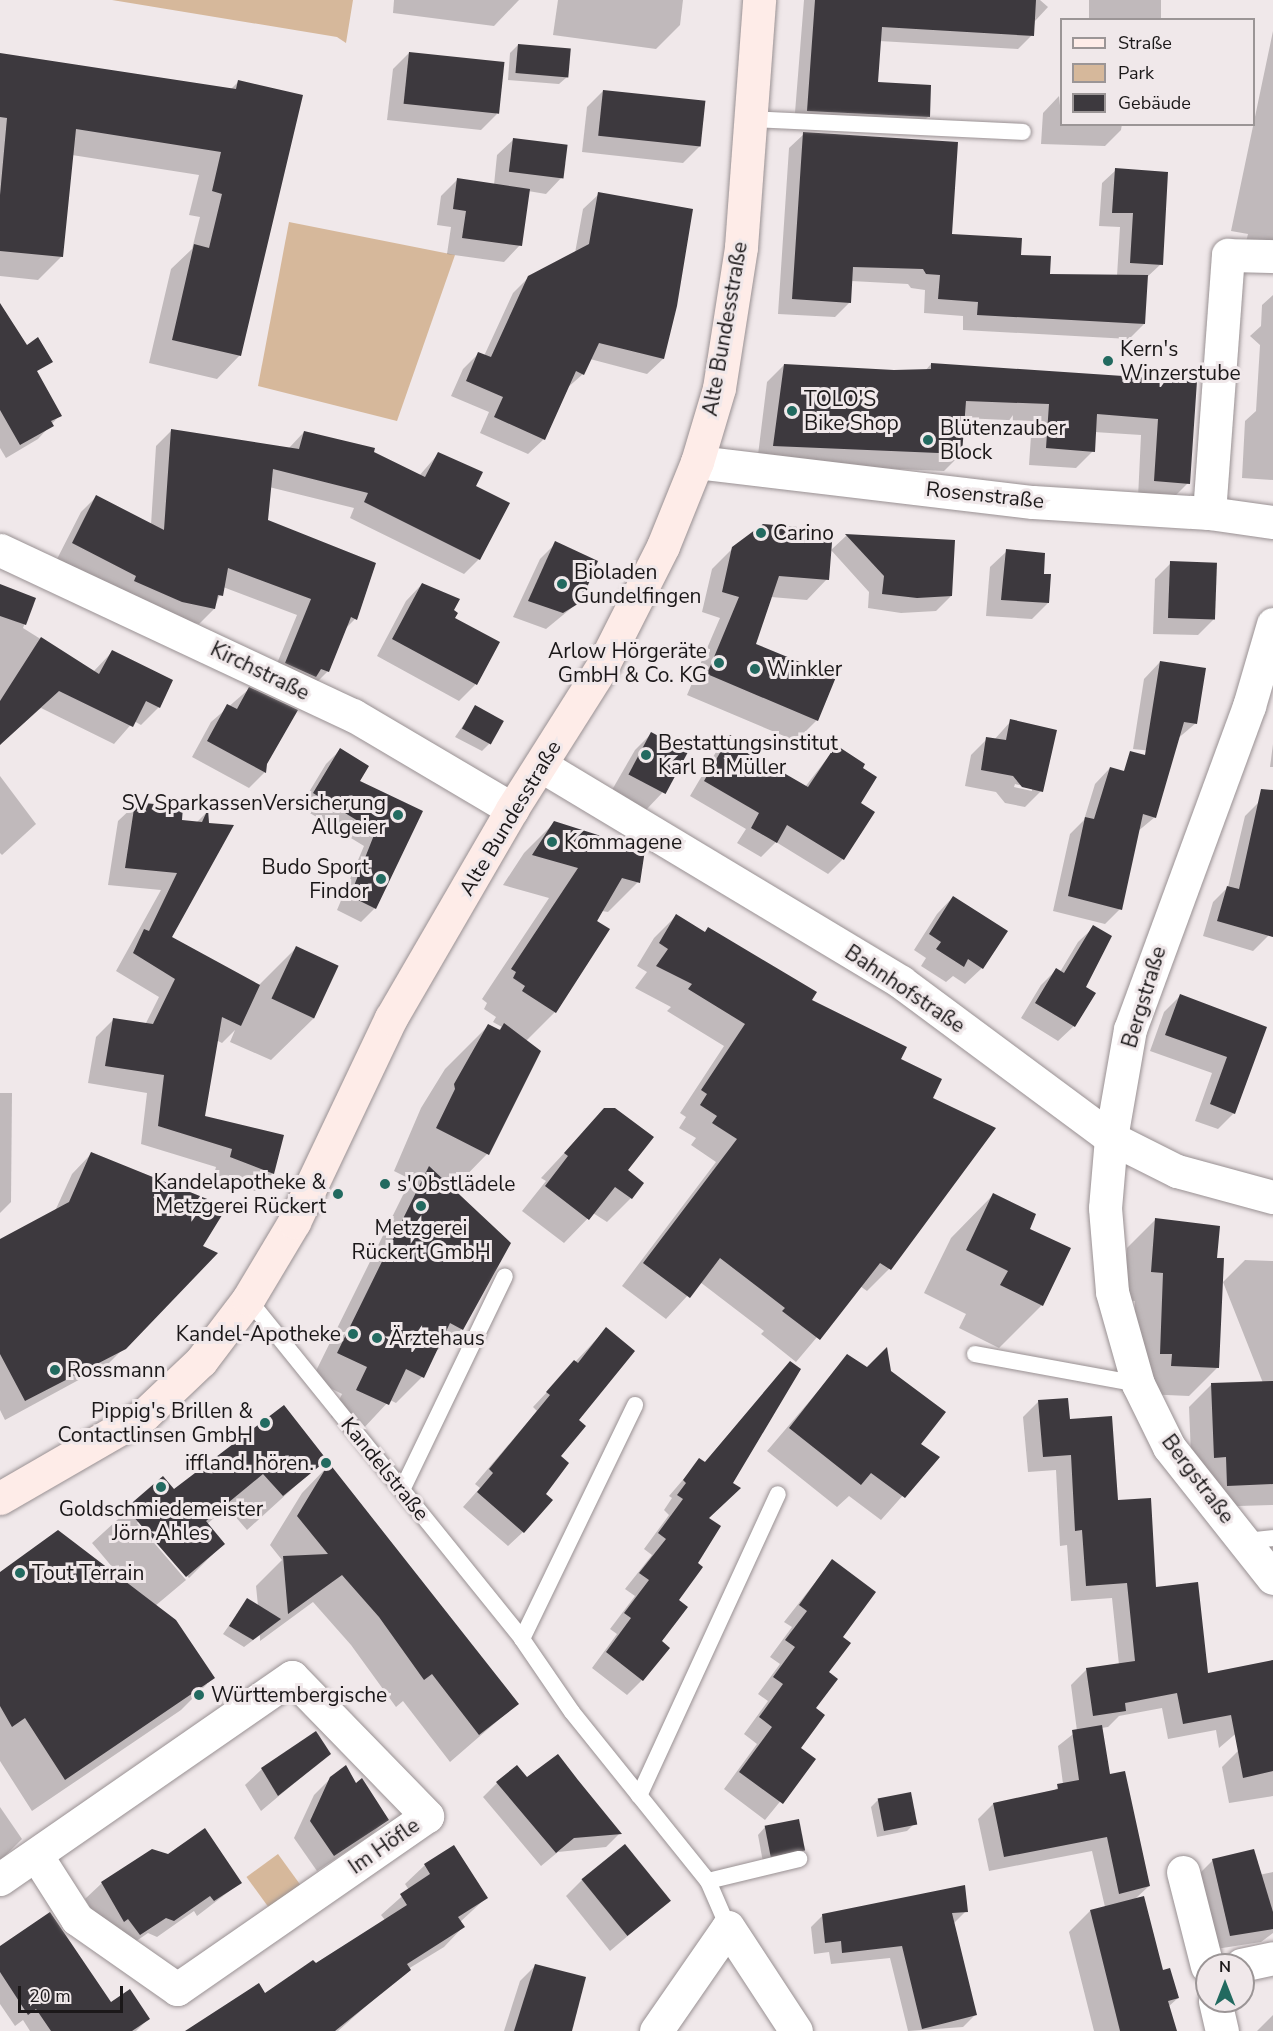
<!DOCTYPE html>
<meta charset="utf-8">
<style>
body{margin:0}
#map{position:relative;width:1273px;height:2031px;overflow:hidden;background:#f0e8ea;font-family:"Nunito Sans",sans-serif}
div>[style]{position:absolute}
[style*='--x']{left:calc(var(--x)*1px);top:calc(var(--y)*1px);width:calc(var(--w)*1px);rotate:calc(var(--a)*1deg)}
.green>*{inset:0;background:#d6b89b;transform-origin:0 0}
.shadow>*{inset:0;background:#0003;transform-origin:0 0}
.building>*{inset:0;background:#3d393e;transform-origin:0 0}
.roads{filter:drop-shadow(0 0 2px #999193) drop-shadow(0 0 2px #999193)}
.lane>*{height:16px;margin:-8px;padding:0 8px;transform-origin:8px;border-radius:8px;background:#fff}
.street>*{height:33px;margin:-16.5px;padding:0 16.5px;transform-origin:16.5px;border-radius:16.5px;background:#fff}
.secondary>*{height:33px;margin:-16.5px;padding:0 16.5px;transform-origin:16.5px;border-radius:16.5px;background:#feece8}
.dots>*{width:16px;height:16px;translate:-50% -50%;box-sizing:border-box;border:3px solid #f0e8ea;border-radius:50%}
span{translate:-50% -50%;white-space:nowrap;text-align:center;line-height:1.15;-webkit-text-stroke:6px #f0e8ea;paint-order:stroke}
.street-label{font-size:21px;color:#1b1819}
.poi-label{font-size:21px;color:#1b1819}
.left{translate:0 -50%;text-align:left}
.right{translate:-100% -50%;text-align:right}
.legend{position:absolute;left:1060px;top:18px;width:195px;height:108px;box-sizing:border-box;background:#f0e8ea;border:2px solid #9b9596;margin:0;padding:8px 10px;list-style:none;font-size:18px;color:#1b1819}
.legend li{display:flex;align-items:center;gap:12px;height:30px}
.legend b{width:30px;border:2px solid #9b9596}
.north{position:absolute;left:1195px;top:1953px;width:60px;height:60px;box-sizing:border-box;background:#f0e8ea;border:2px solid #9b9596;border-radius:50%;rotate:0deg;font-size:16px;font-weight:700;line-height:24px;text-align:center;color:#1b1819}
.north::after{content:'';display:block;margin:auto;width:21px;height:27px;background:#226a60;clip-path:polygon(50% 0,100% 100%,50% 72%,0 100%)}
.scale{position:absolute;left:18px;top:1986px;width:105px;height:27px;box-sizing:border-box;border:3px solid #1b1819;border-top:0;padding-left:8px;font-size:18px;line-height:21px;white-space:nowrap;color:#1b1819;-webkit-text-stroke:4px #f0e8ea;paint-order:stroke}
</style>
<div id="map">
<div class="green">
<div style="clip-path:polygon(112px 0,353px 0,346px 43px,337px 37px)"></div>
<div style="clip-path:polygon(289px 222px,455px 255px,397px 421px,258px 386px)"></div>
<div style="left:278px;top:1854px;width:53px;height:39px;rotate:54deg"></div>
</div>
<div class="shadow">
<div style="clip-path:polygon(394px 0,519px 0,494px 26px,393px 13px)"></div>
<div style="clip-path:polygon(558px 0,683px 0,680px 25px,656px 49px,553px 35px)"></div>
<div style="clip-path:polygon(804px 0,1040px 0,1048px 7px,1035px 21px,1032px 35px,1018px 49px,879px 41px,876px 83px,929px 116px,915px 130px,794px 125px)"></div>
<div style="left:1089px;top:0;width:72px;height:21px"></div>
<div style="clip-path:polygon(1273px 31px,1273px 244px,1246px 242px,1248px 234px,1231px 231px)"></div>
<div style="clip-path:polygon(518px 45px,567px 77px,559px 84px,508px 80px,510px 53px)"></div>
<div style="clip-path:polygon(409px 53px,497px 114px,481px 130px,387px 120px,393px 69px)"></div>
<div style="clip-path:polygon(0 54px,230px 90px,239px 81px,240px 355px,217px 379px,149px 363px,171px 269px,192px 249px,200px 217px,189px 215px,199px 175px,72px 155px,62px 256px,38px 280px,0 276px)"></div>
<div style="clip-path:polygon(603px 91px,700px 146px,683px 163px,582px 152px,587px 107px)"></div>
<div style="clip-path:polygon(1059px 96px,1062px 124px,1122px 124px,1121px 130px,1105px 146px,1041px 144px,1043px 113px)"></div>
<div style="clip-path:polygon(804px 134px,950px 236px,1020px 256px,1048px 275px,1117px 276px,1120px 227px,1099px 226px,1102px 183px,1116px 170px,1161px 264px,1146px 278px,1144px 324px,1129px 339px,963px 330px,963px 316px,924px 313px,925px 290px,911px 288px,908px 284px,851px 281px,850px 302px,835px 317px,778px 314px,789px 148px)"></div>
<div style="clip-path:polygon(514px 139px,562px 177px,546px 194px,528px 191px,520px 245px,504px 262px,447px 254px,451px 227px,437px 225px,441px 196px,457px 180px,494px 185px,497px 155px)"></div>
<div style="clip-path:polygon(599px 194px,691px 210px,663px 359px,647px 374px,590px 359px,583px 374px,566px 389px,544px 439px,528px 454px,480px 433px,489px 412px,451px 396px,463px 369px,478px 354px,484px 356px,513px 293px,529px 277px,575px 253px,583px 209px)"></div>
<div style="clip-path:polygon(1273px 295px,1273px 480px,1242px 478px,1245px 421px,1256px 411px,1260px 345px,1250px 336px,1261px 326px,1262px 305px)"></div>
<div style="clip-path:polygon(931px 364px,1195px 382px,1188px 483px,1171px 500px,1138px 498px,1141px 435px,1094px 432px,1093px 451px,1076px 468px,1029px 465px,1032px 421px,963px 418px,961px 454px,944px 471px,757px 463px,767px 382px,784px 365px,894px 371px,925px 371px)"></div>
<div style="clip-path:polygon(0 393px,60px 415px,38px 439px,6px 458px,0 448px)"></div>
<div style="clip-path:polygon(171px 431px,289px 448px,304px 432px,372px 453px,419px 476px,438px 454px,474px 487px,479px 559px,464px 574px,350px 518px,354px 508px,269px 487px,266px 521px,374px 564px,355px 619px,344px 630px,328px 671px,313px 686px,271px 678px,297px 615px,223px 587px,214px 609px,199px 624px,166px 617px,57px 559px,81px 512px,96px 497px,151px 525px,156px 446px)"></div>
<div style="clip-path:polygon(846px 536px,953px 542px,951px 596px,936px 611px,901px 613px,868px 608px,869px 592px,831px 550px)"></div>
<div style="clip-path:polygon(556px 543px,580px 601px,546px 629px,513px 617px,540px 559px)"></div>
<div style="clip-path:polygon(733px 548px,827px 579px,807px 600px,771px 597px,755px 644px,817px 720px,796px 741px,687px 695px,720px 618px,702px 612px,712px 569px)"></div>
<div style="clip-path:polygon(1007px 551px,1048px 603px,1032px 619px,986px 616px,990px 567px)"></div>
<div style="clip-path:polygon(1171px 563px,1214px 619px,1198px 635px,1153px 634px,1155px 579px)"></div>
<div style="clip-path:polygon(422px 584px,452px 611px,453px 619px,498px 643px,475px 685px,459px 701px,377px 656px,406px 601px)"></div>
<div style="clip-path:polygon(0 586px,34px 599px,23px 628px,93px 672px,112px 652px,171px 680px,159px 707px,141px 725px,134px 721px,114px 744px,41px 708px,0 744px)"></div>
<div style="clip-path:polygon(1160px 662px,1196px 723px,1162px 752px,1133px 749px,1144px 679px)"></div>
<div style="clip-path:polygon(249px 689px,266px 764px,265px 772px,249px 788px,192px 757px,211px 722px)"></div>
<div style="clip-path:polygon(476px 707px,489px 744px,482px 751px,455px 737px)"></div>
<div style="clip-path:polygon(evenodd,1011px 721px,1041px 791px,1025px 807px,1005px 803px,996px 792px,965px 786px,971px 755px,987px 739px,994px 740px,1011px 721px,1015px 784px,1032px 788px,1032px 791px,1014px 787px,1015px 784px)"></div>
<div style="clip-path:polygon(651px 734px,662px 793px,646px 810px,612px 790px,635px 750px)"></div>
<div style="clip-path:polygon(730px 737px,749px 754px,805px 787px,836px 747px,859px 803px,873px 813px,843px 859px,828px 874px,776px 842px,761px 857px,737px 843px,746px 829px,690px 796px,716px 752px)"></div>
<div style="clip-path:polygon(1273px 744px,1273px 767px,1270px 767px)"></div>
<div style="clip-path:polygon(340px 750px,358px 782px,421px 811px,375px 908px,361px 922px,337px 910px,364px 846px,300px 807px,326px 764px)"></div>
<div style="clip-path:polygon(1110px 768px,1122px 773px,1126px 769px,1155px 817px,1137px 832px,1120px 909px,1105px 924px,1053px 911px,1070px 834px,1084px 820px,1095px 784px)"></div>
<div style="clip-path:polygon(0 776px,36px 824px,2px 855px,0 853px)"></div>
<div style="clip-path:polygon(1260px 801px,1273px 804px,1273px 920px,1268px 936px,1253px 951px,1203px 936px,1213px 902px,1228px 887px,1245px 816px)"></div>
<div style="clip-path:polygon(136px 804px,180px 821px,196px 823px,207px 812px,170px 938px,258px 986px,296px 948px,337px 966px,314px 1018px,271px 1060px,230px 1042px,235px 1030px,222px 1043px,216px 1040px,204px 1117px,273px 1173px,255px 1191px,214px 1174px,216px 1167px,141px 1144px,147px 1093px,88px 1083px,96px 1037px,114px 1019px,145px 1025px,159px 997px,116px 971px,161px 890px,108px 885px,118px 821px)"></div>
<div style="clip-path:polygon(555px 822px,638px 882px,608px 912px,602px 911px,555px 1012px,526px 1041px,487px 1154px,452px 1190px,462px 1329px,433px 1354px,422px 1377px,396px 1403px,390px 1400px,361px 1431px,331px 1417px,342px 1394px,312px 1379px,403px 1195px,416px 1182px,394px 1171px,421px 1108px,445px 1069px,488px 1026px,498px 1031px,502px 1027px,493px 1022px,496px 1017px,484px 1009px,487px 1003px,482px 999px,549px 898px,503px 885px,524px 853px)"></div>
<div style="clip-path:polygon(953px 897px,982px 968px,965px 984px,953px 976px,946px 982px,921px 966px,926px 958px,914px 950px,937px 914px)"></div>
<div style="clip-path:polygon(676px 916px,899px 1060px,931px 1099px,994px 1129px,889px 1269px,867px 1291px,860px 1286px,796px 1362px,761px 1334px,764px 1331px,700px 1282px,666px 1319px,622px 1286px,716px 1162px,691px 1145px,696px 1138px,679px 1128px,686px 1117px,680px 1113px,724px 1046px,667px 1011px,671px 1007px,635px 988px,647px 972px,637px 966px,654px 938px)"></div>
<div style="clip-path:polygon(1094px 927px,1074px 1026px,1058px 1041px,1021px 1018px,1041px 985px,1056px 970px,1060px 972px,1078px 942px)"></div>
<div style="clip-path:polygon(1180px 996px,1265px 1028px,1234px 1113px,1218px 1129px,1195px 1121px,1212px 1073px,1150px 1051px,1164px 1012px)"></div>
<div style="clip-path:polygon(0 1093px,12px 1093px,11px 1202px,0 1213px)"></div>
<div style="clip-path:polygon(605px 1109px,626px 1170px,631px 1198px,607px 1222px,593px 1213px,564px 1243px,522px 1211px,546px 1181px,541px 1178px)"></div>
<div style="clip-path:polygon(91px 1154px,128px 1344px,108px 1364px,5px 1420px,0 1410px,0 1241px,55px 1211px,72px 1174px)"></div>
<div style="clip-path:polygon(993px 1195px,1028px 1229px,1042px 1305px,999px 1348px,959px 1328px,966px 1314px,924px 1293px,951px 1238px)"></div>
<div style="clip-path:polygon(1155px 1220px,1216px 1260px,1218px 1367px,1189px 1396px,1144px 1394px,1132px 1382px,1135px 1301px,1123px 1300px,1127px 1248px)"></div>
<div style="clip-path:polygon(1245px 1260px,1273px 1261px,1273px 1505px,1205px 1507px,1192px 1479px,1189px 1407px,1211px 1385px,1263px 1383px,1223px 1282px)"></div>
<div style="clip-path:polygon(606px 1329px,576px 1420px,544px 1494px,523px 1532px,508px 1546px,463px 1507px,480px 1488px,475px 1484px,537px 1411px,533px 1407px)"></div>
<div style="clip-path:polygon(848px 1356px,867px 1369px,890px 1372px,919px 1444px,937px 1457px,881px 1520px,849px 1496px,837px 1507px,767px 1451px)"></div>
<div style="clip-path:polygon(790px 1363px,707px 1519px,642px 1680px,627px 1695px,592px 1668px,617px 1634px,610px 1629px,635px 1596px,625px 1589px,652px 1555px,644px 1549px,669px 1515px,664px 1510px,672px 1498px,669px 1496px,700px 1460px,704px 1463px)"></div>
<div style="clip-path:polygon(1039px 1401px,1069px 1421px,1117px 1502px,1155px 1589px,1206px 1675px,1273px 1669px,1273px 1702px,1219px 1748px,1216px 1730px,1168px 1739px,1162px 1708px,1119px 1716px,1108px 1727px,1101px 1728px,1108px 1776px,1149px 1886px,1135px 1899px,1162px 1972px,1178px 1998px,1168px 2007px,1175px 2031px,1094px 2031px,1069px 1932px,1090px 1911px,1105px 1907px,1092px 1851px,989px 1871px,978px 1819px,993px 1804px,1052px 1792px,1063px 1784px,1058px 1746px,1077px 1731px,1071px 1685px,1087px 1669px,1119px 1665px,1112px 1598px,1071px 1601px,1067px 1545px,1060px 1546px,1056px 1470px,1028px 1472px,1023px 1417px)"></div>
<div style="clip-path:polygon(325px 1459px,247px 1530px,227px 1507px,207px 1524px,223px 1544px,189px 1578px,139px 1521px,137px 1523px,186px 1580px,155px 1606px,213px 1678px,181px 1710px,32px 1811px,0 1761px,0 1573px,124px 1581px,92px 1543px,163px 1478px,174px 1491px)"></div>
<div style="clip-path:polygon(329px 1465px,517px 1704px,450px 1762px,403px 1701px,396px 1707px,351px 1645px,313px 1602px,260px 1641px,260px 1635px,244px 1647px,223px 1634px,247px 1600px,258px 1606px,256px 1586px,282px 1560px,270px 1545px,302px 1493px)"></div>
<div style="clip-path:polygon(832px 1561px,841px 1637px,799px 1749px,814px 1760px,765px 1820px,724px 1789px,757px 1744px,744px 1734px,768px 1701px,758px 1694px,780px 1664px,770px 1657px,792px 1627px,784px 1622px)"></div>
<div style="clip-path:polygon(1273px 1745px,1273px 1796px,1229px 1803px,1222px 1767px,1238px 1751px)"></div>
<div style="clip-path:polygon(329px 1754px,261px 1811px,245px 1785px,262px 1769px)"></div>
<div style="clip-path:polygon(331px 1778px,355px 1785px,387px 1819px,371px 1835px,317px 1871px,294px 1838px,314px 1795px)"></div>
<div style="clip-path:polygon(527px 1779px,620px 1833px,606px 1847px,558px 1852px,541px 1866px,483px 1797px,497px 1783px)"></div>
<div style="clip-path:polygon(879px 1799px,915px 1823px,907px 1831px,877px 1837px,871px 1807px)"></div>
<div style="clip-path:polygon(0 1807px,22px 1839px,0 1861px)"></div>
<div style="clip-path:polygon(765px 1827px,803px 1849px,796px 1857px,763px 1862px,758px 1835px)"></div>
<div style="clip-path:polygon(1213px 1860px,1259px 1875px,1273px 1872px,1273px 1933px,1261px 1942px,1216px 1949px,1199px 1874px)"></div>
<div style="clip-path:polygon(425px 1865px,486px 1898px,460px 1922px,463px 1927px,444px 1947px,408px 1969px,338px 2031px,196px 2031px,265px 1995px,385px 1920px,381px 1915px,409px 1890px,405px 1884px)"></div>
<div style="clip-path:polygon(582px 1880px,669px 1901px,610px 1951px,566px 1896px)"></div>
<div style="clip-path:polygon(102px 1883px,240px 1883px,197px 1916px,194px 1911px,157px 1937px,148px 1933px,123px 1950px,107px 1937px,85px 1899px)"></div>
<div style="clip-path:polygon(966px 1911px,954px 1923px,975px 2015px,963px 2027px,908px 2031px,890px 1958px,831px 1964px,829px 1952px,814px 1954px,811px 1927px,823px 1915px)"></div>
<div style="clip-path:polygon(0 1948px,110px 2004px,148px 2019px,136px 2031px,30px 2031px,23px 2020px,15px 2026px,0 2004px)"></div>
<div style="clip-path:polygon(535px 1966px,571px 2031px,504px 2031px,520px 1981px)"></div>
<div style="clip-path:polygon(1273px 2015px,1273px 2031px,1257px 2031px)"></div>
</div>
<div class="building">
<div style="clip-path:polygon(815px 0,1036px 0,1034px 36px,882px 27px,878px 82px,931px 85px,930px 117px,807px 111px)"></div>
<div style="left:518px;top:44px;width:53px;height:29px;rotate:5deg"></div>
<div style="left:409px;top:52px;width:96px;height:52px;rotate:6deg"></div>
<div style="clip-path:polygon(0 53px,236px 89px,238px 80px,303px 95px,241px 356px,172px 340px,194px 244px,209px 248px,222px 194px,212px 191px,221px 152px,76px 129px,63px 257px,0 251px,0 195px,7px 118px,0 117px)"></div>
<div style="left:603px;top:90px;width:103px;height:46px;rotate:6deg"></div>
<div style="clip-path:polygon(803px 132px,958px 142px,952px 234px,1022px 238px,1021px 255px,1051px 256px,1050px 274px,1148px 275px,1145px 324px,977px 315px,978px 302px,938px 299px,940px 275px,926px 274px,923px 269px,853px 267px,851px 303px,792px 299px)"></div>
<div style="left:513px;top:138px;width:55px;height:34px;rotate:7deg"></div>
<div style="clip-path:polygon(1115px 168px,1168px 172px,1163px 265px,1130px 263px,1133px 213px,1112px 213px)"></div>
<div style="clip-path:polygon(457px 178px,530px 189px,522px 246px,462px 238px,466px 211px,453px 209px)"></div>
<div style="clip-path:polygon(598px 192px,693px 209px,677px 306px,664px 359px,599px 343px,584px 375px,576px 371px,545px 440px,494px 417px,503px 397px,466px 381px,478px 352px,491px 357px,528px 276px,589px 244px)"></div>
<div style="clip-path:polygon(0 303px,27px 345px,38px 337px,53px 362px,37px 371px,62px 416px,51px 421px,54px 426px,20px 445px,0 410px)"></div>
<div style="clip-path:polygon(931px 363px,1197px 381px,1190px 484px,1154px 481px,1158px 419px,1097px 414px,1095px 452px,1046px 448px,1049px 404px,966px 401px,962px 454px,773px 446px,784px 364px,894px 370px,931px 369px)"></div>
<div style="clip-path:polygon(171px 429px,299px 449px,304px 431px,375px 448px,374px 452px,425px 477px,438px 452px,483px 472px,476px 486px,510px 503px,480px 560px,364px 502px,368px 493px,273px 469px,268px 520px,376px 563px,357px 620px,351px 617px,329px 672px,321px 669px,316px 677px,285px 663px,311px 599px,228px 568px,223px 596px,218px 595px,215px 609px,182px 602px,134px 581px,136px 576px,72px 543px,96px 495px,164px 530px)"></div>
<div style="clip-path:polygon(763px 524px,833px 530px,829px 580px,779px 576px,756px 644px,836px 677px,818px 721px,707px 674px,739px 597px,722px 592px,732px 547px)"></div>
<div style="clip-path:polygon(845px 534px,955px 540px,952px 596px,917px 598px,882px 594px,884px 576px)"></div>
<div style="clip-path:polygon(555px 541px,598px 561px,581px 602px,563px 613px,528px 601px)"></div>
<div style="clip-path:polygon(1006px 549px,1045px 553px,1044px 574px,1051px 574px,1049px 603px,1001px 600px)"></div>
<div style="left:1170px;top:561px;width:47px;height:57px;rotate:2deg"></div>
<div style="clip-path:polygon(422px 583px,460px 599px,454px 610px,458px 613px,455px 618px,500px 642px,477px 685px,392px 639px)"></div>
<div style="clip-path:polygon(0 584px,36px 598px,26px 625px,0 616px)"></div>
<div style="clip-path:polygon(41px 637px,99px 674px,112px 650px,173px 680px,160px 708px,146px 701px,133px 727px,59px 691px,0 745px,0 701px)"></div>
<div style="clip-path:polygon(1160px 661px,1206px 668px,1197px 724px,1184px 722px,1156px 818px,1143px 814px,1122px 910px,1068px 896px,1085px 817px,1094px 819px,1110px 767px,1124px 771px,1130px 751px,1145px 755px)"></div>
<div style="clip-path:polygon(249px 687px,298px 710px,267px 764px,266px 773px,207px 741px,227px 704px,237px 709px)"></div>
<div style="left:475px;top:705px;width:33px;height:27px;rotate:29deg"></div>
<div style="clip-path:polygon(1010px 719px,1057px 730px,1043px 792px,1022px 787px,1013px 776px,981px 770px,986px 737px,1006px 740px)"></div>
<div style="left:651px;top:732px;width:42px;height:48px;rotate:28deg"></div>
<div style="clip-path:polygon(730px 735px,754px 749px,751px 754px,808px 787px,836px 745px,865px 764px,863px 768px,877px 777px,861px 803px,875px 812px,844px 860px,787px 825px,777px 843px,751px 828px,759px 813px,704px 781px)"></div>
<div style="clip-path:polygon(340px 748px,369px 766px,360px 781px,423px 811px,376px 909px,350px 896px,374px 835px,382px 836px,313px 793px)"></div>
<div style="clip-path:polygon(1261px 789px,1273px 790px,1273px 937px,1217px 921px,1227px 886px,1239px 889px)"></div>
<div style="clip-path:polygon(135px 802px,183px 807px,182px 820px,202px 822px,208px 809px,209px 823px,234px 825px,172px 937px,260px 985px,241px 1026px,222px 1017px,205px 1116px,284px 1135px,274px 1174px,230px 1157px,232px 1149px,158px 1126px,164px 1075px,105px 1066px,113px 1018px,153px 1024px,175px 979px,133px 953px,144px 929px,149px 931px,177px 873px,125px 868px)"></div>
<div style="clip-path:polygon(554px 821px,645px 850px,640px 883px,622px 878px,597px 921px,610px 929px,556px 1013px,522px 991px,525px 986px,513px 978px,516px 972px,511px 969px,578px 868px,532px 855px)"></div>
<div style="clip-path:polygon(953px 896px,1008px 931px,983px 969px,968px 959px,964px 967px,936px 949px,941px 942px,929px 934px)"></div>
<div style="clip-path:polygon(676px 914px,705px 932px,708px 927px,817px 992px,812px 1000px,907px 1047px,901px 1059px,942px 1079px,933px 1098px,996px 1128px,891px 1270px,880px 1263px,820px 1340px,782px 1311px,785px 1308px,720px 1258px,690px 1298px,643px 1263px,737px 1139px,712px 1123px,717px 1116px,700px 1105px,707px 1094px,701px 1090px,745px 1024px,688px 989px,692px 984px,656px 966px,668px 949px,659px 943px)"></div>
<div style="clip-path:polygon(1093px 925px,1112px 936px,1086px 987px,1096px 993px,1075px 1027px,1035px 1003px,1056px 968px,1064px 973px)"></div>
<div style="left:296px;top:946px;width:47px;height:58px;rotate:25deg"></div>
<div style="clip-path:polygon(1180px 994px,1267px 1027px,1235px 1114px,1210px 1104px,1227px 1057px,1165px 1035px)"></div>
<div style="clip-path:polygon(504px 1023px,541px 1051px,489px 1155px,436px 1128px,455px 1089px,454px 1084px,488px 1024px,500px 1030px)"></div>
<div style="clip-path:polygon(604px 1108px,615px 1108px,654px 1137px,628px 1170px,644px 1183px,632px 1199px,615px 1187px,589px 1220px,545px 1186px,568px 1156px,564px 1153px)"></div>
<div style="clip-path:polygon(91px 1152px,227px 1207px,203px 1246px,218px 1253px,126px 1349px,25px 1401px,0 1354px,0 1239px,69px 1202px)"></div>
<div style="clip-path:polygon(429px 1166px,511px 1243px,463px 1330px,450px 1323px,424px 1378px,406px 1369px,389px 1405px,356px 1390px,367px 1367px,337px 1353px)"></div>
<div style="clip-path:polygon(993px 1193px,1036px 1214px,1030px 1229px,1071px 1248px,1043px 1306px,1000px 1285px,1008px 1271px,966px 1250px)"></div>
<div style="clip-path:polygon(1155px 1218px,1220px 1226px,1217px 1258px,1224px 1258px,1219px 1368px,1171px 1366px,1172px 1354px,1160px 1354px,1163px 1273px,1151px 1272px)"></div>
<div style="clip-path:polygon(606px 1327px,635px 1351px,579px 1420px,586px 1426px,561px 1456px,569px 1463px,546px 1494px,553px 1500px,524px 1533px,477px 1492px,493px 1473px,489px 1469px,550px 1395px,546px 1392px,574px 1360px,578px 1363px)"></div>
<div style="clip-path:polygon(887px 1347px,891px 1371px,946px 1412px,921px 1444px,940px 1457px,905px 1498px,871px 1473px,861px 1485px,789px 1428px,847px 1354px,867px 1367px)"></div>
<div style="clip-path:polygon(790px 1361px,801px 1369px,733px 1483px,741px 1488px,709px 1518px,721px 1526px,698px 1563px,703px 1567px,679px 1600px,688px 1607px,662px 1641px,670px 1648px,643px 1681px,606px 1652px,631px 1618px,624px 1613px,649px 1580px,639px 1573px,666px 1539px,658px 1533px,683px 1499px,677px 1495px,686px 1483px,683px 1480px,699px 1458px,705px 1462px)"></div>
<div style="clip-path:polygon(1273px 1381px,1273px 1484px,1227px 1486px,1226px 1457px,1214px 1458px,1211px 1383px)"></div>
<div style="clip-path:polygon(1068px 1398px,1070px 1419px,1112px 1416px,1118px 1500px,1151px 1498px,1156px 1587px,1198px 1582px,1208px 1673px,1273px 1660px,1273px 1771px,1243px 1778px,1231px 1715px,1183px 1724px,1177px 1693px,1125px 1703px,1126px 1711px,1093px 1716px,1086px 1668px,1135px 1661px,1127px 1583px,1086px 1586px,1082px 1530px,1075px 1531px,1071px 1455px,1043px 1457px,1038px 1400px)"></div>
<div style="clip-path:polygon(284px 1405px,327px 1460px,283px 1496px,263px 1474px,206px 1521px,225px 1544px,186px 1577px,126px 1508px,163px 1476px,174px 1489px)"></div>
<div style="clip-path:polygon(329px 1463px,519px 1704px,479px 1735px,432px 1674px,424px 1680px,379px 1617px,342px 1575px,288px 1614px,283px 1556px,328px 1554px,297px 1516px)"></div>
<div style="clip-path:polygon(58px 1530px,176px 1620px,215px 1678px,65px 1780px,25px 1718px,12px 1727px,0 1706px,0 1572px)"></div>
<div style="clip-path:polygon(832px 1559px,876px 1592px,843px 1637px,851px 1643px,829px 1672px,838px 1679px,816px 1708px,825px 1715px,801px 1748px,816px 1759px,783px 1804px,739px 1772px,772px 1727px,759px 1717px,783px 1684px,773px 1677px,795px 1647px,785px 1640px,807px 1611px,799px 1605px)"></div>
<div style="clip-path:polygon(247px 1598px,281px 1619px,253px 1640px,229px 1626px)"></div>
<div style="clip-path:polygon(1102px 1725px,1110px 1774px,1125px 1771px,1150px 1886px,1119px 1894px,1107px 1837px,1004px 1857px,993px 1803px,1058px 1789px,1057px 1784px,1079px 1780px,1072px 1730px)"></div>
<div style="clip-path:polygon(316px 1731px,331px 1754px,278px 1796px,261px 1768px)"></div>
<div style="clip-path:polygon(558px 1754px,578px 1780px,622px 1834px,574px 1838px,556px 1853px,496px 1782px,517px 1765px,527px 1777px)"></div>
<div style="clip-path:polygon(346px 1765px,356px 1783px,362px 1778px,389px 1820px,334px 1856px,310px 1821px,330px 1777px)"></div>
<div style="left:911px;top:1792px;width:33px;height:34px;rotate:79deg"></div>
<div style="left:799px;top:1819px;width:32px;height:35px;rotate:79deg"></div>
<div style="clip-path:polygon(205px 1828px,242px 1883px,214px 1901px,210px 1896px,174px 1921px,166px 1918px,140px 1935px,128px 1919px,124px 1922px,101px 1882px,152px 1849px,168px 1854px)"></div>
<div style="left:625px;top:1844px;width:73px;height:56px;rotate:51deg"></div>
<div style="clip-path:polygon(454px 1845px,488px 1898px,458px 1917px,465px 1927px,407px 1964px,411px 1970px,335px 2031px,185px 2031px,259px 1983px,265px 1993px,313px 1960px,316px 1963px,407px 1905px,400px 1894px,430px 1874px,424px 1864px)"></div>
<div style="clip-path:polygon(1254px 1849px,1273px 1912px,1273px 1929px,1230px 1936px,1212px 1859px)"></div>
<div style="clip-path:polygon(965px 1885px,968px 1912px,952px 1913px,977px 2015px,922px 2029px,902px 1946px,842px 1953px,841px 1941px,825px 1943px,822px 1914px)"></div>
<div style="clip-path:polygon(1144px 1896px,1163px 1970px,1170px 1968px,1179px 1998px,1168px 2001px,1177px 2031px,1120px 2031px,1090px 1910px)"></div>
<div style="clip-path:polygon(50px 1912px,111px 2002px,130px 1989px,150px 2019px,132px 2031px,51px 2031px,36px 2009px,28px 2015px,0 1972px,0 1946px)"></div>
<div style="clip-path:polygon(535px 1964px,586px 1977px,572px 2031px,514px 2031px)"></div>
</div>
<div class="roads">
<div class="lane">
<div style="--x:750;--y:119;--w:273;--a:2.7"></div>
<div style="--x:248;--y:1299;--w:437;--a:51.1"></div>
<div style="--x:522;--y:1639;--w:88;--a:55.6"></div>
<div style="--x:572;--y:1712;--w:217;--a:51.2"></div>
<div style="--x:708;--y:1881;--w:50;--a:66.5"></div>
<div style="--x:975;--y:1354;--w:166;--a:10.4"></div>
<div style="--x:402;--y:1490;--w:237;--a:-64.3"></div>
<div style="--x:1245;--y:1541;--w:28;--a:-6"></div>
<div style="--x:522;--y:1639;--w:260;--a:-64.2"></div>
<div style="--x:639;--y:1796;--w:332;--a:-65.3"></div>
<div style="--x:708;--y:1881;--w:94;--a:-13.6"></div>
</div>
<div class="street">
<div style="--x:697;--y:462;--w:338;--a:6.8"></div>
<div style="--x:1033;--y:502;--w:176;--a:3.6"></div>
<div style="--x:1209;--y:513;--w:65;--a:8"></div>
<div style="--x:1209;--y:513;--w:259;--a:-85.8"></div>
<div style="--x:1228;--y:255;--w:45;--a:1.3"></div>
<div style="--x:0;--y:550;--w:390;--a:25.1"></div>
<div style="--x:353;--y:715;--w:185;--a:30.6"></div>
<div style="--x:1273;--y:624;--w:85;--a:106.3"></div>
<div style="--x:1249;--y:706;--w:344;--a:110.2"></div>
<div style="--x:1130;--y:1029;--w:111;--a:99.9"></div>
<div style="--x:1111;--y:1138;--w:70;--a:94.9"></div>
<div style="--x:1105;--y:1208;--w:84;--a:85.2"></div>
<div style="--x:1112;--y:1292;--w:96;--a:74.2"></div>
<div style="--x:1138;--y:1384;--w:70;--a:63.8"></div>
<div style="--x:1169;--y:1447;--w:167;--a:51.6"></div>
<div style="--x:542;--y:766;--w:419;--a:31"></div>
<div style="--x:901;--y:982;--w:262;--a:36.6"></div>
<div style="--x:1111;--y:1138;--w:74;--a:26.6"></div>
<div style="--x:1177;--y:1171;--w:99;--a:15.2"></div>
<div style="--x:1183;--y:1872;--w:97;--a:75.7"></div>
<div style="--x:0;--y:1879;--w:355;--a:-34.7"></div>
<div style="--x:292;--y:1677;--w:194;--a:45.8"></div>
<div style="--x:427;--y:1816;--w:304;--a:145.3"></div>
<div style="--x:177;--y:1989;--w:122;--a:-145"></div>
<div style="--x:77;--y:1919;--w:76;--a:-122.6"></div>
<div style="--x:1241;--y:1965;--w:33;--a:-12"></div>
<div style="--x:1215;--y:2001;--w:31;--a:77"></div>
<div style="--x:656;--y:2031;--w:126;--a:-55.3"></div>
<div style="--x:728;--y:1927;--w:124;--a:56.8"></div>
</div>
<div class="secondary">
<div style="--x:0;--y:1498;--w:166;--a:-30"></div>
<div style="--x:144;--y:1415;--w:79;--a:-43.5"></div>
<div style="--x:201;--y:1361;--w:78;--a:-52.8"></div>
<div style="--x:248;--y:1299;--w:90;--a:-59.1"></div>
<div style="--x:294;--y:1222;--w:226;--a:-64.6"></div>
<div style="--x:391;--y:1018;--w:241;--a:-59.9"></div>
<div style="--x:512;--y:809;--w:170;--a:-57.7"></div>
<div style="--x:603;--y:665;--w:133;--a:-63.2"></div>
<div style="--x:663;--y:546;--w:91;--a:-68"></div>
<div style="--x:697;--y:462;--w:77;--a:-73.4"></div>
<div style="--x:719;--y:388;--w:143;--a:-81.1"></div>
<div style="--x:741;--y:247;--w:248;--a:-85.8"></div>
</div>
</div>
<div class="dots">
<div style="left:1108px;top:361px;background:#226a60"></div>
<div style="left:792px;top:411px;background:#226a60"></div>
<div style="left:928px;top:440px;background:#226a60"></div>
<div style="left:761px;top:533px;background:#226a60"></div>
<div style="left:562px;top:584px;background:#226a60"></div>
<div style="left:719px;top:663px;background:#226a60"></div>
<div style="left:755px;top:669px;background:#226a60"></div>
<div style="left:646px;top:755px;background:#226a60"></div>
<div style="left:398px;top:815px;background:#226a60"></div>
<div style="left:552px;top:842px;background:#226a60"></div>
<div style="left:381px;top:879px;background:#226a60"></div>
<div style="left:385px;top:1184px;background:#226a60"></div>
<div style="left:338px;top:1194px;background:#226a60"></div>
<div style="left:421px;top:1206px;background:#226a60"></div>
<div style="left:353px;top:1334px;background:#226a60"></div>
<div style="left:377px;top:1338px;background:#226a60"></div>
<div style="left:55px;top:1370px;background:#226a60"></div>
<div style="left:265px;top:1423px;background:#226a60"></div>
<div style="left:326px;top:1463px;background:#226a60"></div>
<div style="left:161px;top:1487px;background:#226a60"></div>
<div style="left:20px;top:1573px;background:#226a60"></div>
<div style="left:199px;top:1695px;background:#226a60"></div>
</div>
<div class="street-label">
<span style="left:725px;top:329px;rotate:-80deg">Alte Bundesstraße</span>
<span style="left:985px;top:495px;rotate:6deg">Rosenstraße</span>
<span style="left:260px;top:671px;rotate:26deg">Kirchstraße</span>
<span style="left:510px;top:818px;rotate:-59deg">Alte Bundesstraße</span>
<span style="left:905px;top:989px;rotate:34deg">Bahnhofstraße</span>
<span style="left:1144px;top:997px;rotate:-73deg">Bergstraße</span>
<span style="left:385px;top:1469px;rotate:51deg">Kandelstraße</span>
<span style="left:1198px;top:1479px;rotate:53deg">Bergstraße</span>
<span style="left:384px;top:1846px;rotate:-35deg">Im Höfle</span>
</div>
<div class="poi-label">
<span class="left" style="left:1120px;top:361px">Kern's<br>Winzerstube</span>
<span class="left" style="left:804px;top:411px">TOLO'S<br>Bike Shop</span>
<span class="left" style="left:940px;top:440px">Blütenzauber<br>Block</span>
<span class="left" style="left:773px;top:533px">Carino</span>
<span class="left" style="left:574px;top:584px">Bioladen<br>Gundelfingen</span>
<span class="right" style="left:707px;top:663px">Arlow Hörgeräte<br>GmbH &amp; Co. KG</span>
<span class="left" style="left:767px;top:669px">Winkler</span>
<span class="left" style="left:658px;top:755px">Bestattungsinstitut<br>Karl B. Müller</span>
<span class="right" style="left:386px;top:815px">SV SparkassenVersicherung<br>Allgeier</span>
<span class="left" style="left:564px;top:842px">Kommagene</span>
<span class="right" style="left:369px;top:879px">Budo Sport<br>Findor</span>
<span class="right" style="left:326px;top:1194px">Kandelapotheke &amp;<br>Metzgerei Rückert</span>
<span class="left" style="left:397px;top:1184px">s'Obstlädele</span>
<span style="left:421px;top:1240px">Metzgerei<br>Rückert GmbH</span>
<span class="right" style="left:341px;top:1334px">Kandel-Apotheke</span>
<span class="left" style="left:389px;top:1338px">Ärztehaus</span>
<span class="left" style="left:67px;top:1370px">Rossmann</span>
<span class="right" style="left:253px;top:1423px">Pippig's Brillen &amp;<br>Contactlinsen GmbH</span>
<span class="right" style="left:314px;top:1463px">iffland. hören.</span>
<span style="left:161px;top:1521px">Goldschmiedemeister<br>Jörn Ahles</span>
<span class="left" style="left:32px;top:1573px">Tout Terrain</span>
<span class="left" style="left:211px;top:1695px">Württembergische</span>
</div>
<ul class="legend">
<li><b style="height:8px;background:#feece8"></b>Straße</li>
<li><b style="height:16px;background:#d6b89b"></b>Park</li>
<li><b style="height:16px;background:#3d393e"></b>Gebäude</li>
</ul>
<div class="north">N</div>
<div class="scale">20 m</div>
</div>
